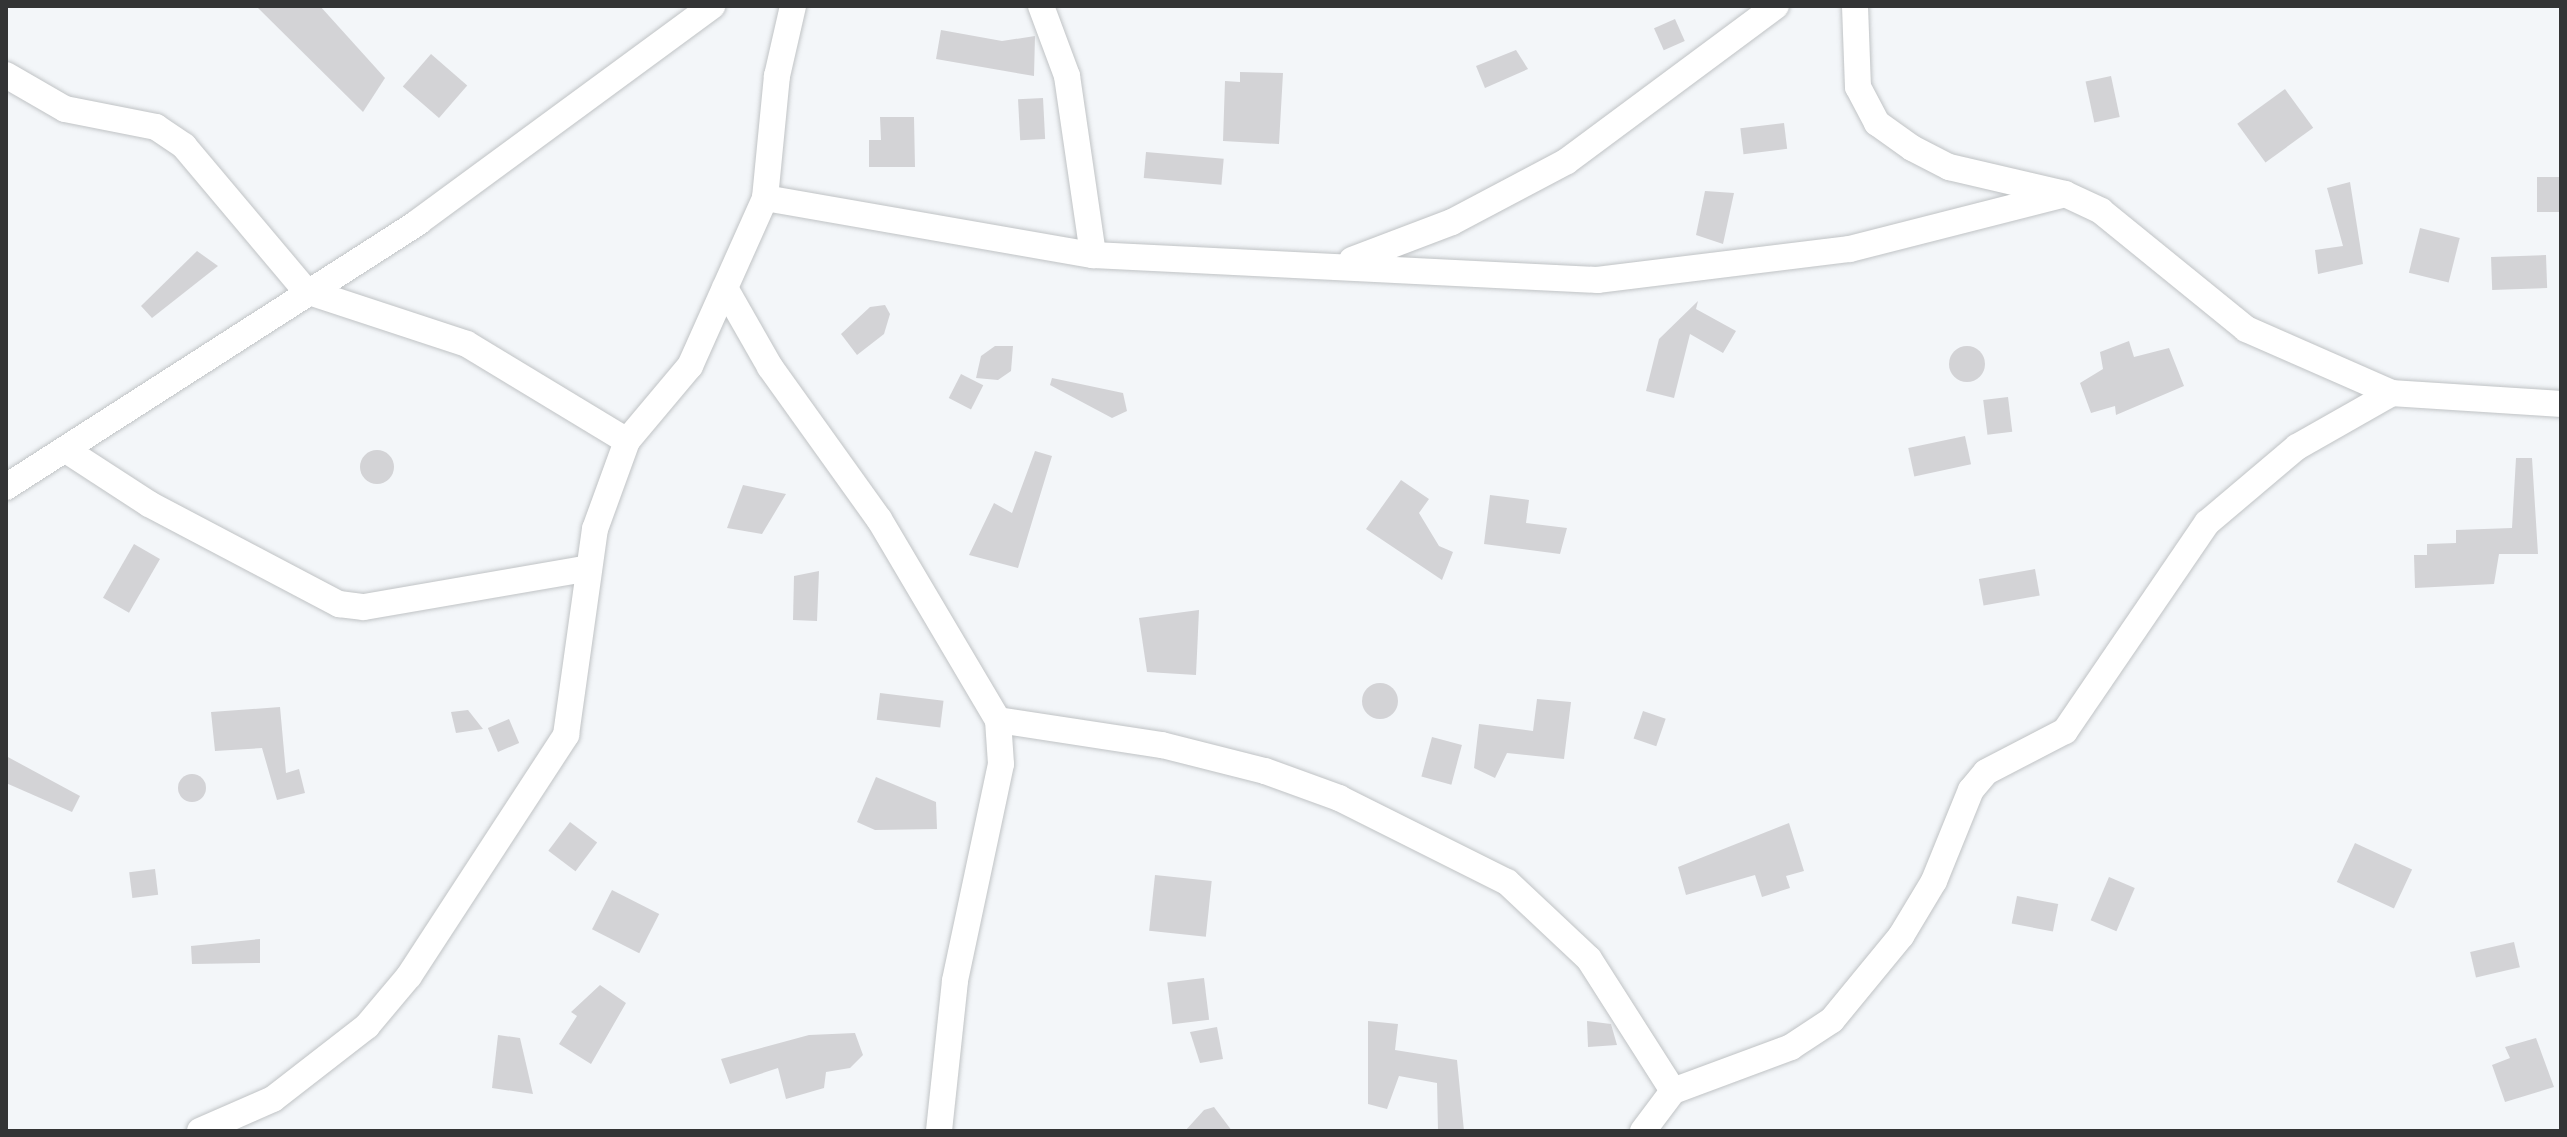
<!DOCTYPE html>
<style>
body{margin:0}
#map{position:relative;width:2567px;height:1137px;overflow:hidden;background:#f3f6f9;font-family:Poppins,sans-serif}
div>[style]{position:absolute}
[style*='--x']{left:calc(var(--x)*1px);top:calc(var(--y)*1px);width:calc(var(--w)*1px);rotate:calc(var(--a)*1deg)}
.building>*{inset:0;background:#d3d3d6;transform-origin:0 0}
.round{border-radius:50%}
.roads{filter:drop-shadow(0 0 2px #c0c3c5) drop-shadow(0 0 2px #c0c3c5)}
.street>*{height:26px;margin:-13px;padding:0 13px;transform-origin:13px;border-radius:13px;background:#fff}
span{translate:-50% -50%;white-space:nowrap;text-align:center;line-height:1.15;-webkit-text-stroke:6px #fff;paint-order:stroke}
.frame{position:absolute;inset:0;border:8px solid #333435;pointer-events:none}
</style>
<div id="map">
<div class="building">
<div style="clip-path:polygon(256px 6px,320px 6px,385px 78px,363px 112px)"></div>
<div style="left:1675px;top:19px;width:24px;height:23px;rotate:66deg"></div>
<div style="clip-path:polygon(941px 30px,1002px 41px,1035px 36px,1034px 76px,936px 59px)"></div>
<div style="clip-path:polygon(1516px 50px,1528px 69px,1485px 88px,1476px 66px)"></div>
<div style="left:431px;top:54px;width:48px;height:43px;rotate:41deg"></div>
<div style="clip-path:polygon(1240px 72px,1283px 73px,1279px 144px,1223px 141px,1225px 81px,1240px 82px)"></div>
<div style="left:2111px;top:76px;width:42px;height:26px;rotate:78deg"></div>
<div style="left:2285px;top:89px;width:48px;height:59px;rotate:54deg"></div>
<div style="left:1043px;top:98px;width:41px;height:25px;rotate:87deg"></div>
<div style="clip-path:polygon(880px 117px,914px 117px,915px 167px,869px 167px,869px 140px,881px 140px)"></div>
<div style="left:1784px;top:123px;width:26px;height:44px;rotate:83deg"></div>
<div style="left:1146px;top:152px;width:78px;height:26px;rotate:5deg"></div>
<div style="left:2561px;top:177px;width:35px;height:24px;rotate:90deg"></div>
<div style="clip-path:polygon(2350px 182px,2363px 264px,2318px 274px,2315px 250px,2343px 246px,2327px 188px)"></div>
<div style="clip-path:polygon(1705px 191px,1734px 193px,1723px 244px,1696px 235px)"></div>
<div style="left:2420px;top:228px;width:41px;height:46px;rotate:14deg"></div>
<div style="clip-path:polygon(197px 251px,218px 266px,152px 318px,141px 306px)"></div>
<div style="left:2546px;top:255px;width:33px;height:55px;rotate:88deg"></div>
<div style="clip-path:polygon(1698px 301px,1696px 309px,1736px 331px,1723px 353px,1690px 334px,1674px 398px,1646px 391px,1659px 339px)"></div>
<div style="clip-path:polygon(885px 305px,890px 314px,884px 334px,857px 355px,841px 334px,870px 307px)"></div>
<div style="clip-path:polygon(2129px 341px,2134px 357px,2169px 348px,2184px 386px,2116px 415px,2115px 406px,2091px 413px,2080px 383px,2103px 369px,2100px 352px)"></div>
<div class="round" style="left:1949px;top:346px;width:36px;height:36px"></div>
<div style="clip-path:polygon(995px 346px,1013px 346px,1011px 371px,998px 380px,976px 378px,981px 356px)"></div>
<div style="left:961px;top:374px;width:25px;height:27px;rotate:27deg"></div>
<div style="clip-path:polygon(1052px 378px,1123px 393px,1127px 411px,1112px 418px,1050px 385px)"></div>
<div style="left:2008px;top:397px;width:35px;height:25px;rotate:83deg"></div>
<div style="left:1965px;top:436px;width:29px;height:58px;rotate:78deg"></div>
<div class="round" style="left:360px;top:450px;width:34px;height:34px"></div>
<div style="clip-path:polygon(1035px 451px,1052px 456px,1018px 568px,969px 555px,994px 503px,1012px 513px)"></div>
<div style="clip-path:polygon(2516px 458px,2532px 458px,2538px 554px,2499px 554px,2494px 584px,2415px 588px,2414px 555px,2427px 555px,2427px 544px,2456px 543px,2456px 530px,2512px 528px)"></div>
<div style="clip-path:polygon(1401px 480px,1429px 499px,1419px 513px,1439px 546px,1453px 552px,1442px 580px,1366px 529px)"></div>
<div style="clip-path:polygon(743px 485px,786px 494px,762px 534px,727px 528px)"></div>
<div style="clip-path:polygon(1490px 495px,1529px 500px,1526px 523px,1567px 528px,1560px 554px,1484px 544px)"></div>
<div style="left:134px;top:544px;width:30px;height:62px;rotate:30deg"></div>
<div style="left:2035px;top:569px;width:27px;height:57px;rotate:80deg"></div>
<div style="clip-path:polygon(819px 571px,817px 621px,793px 620px,794px 576px)"></div>
<div style="clip-path:polygon(1199px 610px,1196px 675px,1147px 672px,1139px 618px)"></div>
<div class="round" style="left:1362px;top:683px;width:36px;height:36px"></div>
<div style="left:880px;top:693px;width:64px;height:27px;rotate:7deg"></div>
<div style="clip-path:polygon(1537px 699px,1571px 702px,1564px 759px,1507px 753px,1495px 778px,1474px 768px,1479px 724px,1533px 731px)"></div>
<div style="clip-path:polygon(280px 707px,286px 773px,299px 769px,305px 793px,277px 800px,262px 748px,215px 751px,211px 712px)"></div>
<div style="clip-path:polygon(468px 710px,483px 729px,456px 733px,451px 712px)"></div>
<div style="left:1643px;top:711px;width:24px;height:29px;rotate:19deg"></div>
<div style="left:509px;top:719px;width:26px;height:23px;rotate:67deg"></div>
<div style="left:1432px;top:737px;width:31px;height:41px;rotate:15deg"></div>
<div style="clip-path:polygon(6px 756px,80px 796px,72px 812px,6px 783px)"></div>
<div class="round" style="left:178px;top:774px;width:28px;height:28px"></div>
<div style="clip-path:polygon(876px 777px,936px 802px,937px 829px,875px 830px,857px 822px)"></div>
<div style="left:570px;top:822px;width:34px;height:36px;rotate:37deg"></div>
<div style="clip-path:polygon(1789px 823px,1804px 871px,1786px 876px,1790px 888px,1762px 897px,1755px 875px,1686px 895px,1678px 867px)"></div>
<div style="left:2355px;top:843px;width:63px;height:43px;rotate:25deg"></div>
<div style="left:155px;top:869px;width:26px;height:26px;rotate:83deg"></div>
<div style="left:1155px;top:875px;width:57px;height:56px;rotate:6deg"></div>
<div style="left:2109px;top:877px;width:28px;height:47px;rotate:23deg"></div>
<div style="left:612px;top:890px;width:53px;height:44px;rotate:27deg"></div>
<div style="left:2017px;top:896px;width:42px;height:28px;rotate:11deg"></div>
<div style="clip-path:polygon(260px 939px,260px 963px,192px 964px,191px 946px)"></div>
<div style="left:2514px;top:942px;width:26px;height:45px;rotate:77deg"></div>
<div style="left:1204px;top:978px;width:42px;height:37px;rotate:83deg"></div>
<div style="clip-path:polygon(600px 985px,626px 1003px,591px 1064px,559px 1044px,577px 1016px,571px 1012px)"></div>
<div style="clip-path:polygon(1368px 1021px,1398px 1024px,1395px 1050px,1457px 1060px,1464px 1131px,1438px 1131px,1437px 1083px,1399px 1076px,1387px 1109px,1368px 1104px)"></div>
<div style="clip-path:polygon(1587px 1021px,1611px 1024px,1617px 1045px,1588px 1047px)"></div>
<div style="clip-path:polygon(1217px 1027px,1223px 1059px,1200px 1063px,1190px 1032px)"></div>
<div style="clip-path:polygon(855px 1033px,863px 1055px,850px 1068px,826px 1072px,824px 1088px,786px 1099px,778px 1068px,730px 1084px,721px 1059px,809px 1035px)"></div>
<div style="clip-path:polygon(498px 1035px,520px 1038px,533px 1094px,492px 1088px)"></div>
<div style="clip-path:polygon(2536px 1038px,2554px 1087px,2505px 1102px,2492px 1065px,2510px 1058px,2505px 1047px)"></div>
<div style="clip-path:polygon(1214px 1107px,1232px 1131px,1185px 1131px,1204px 1110px)"></div>
</div>
<div class="roads">
<div class="street">
<div style="--x:1041;--y:6;--w:75;--a:69.6"></div>
<div style="--x:1067;--y:76;--w:181;--a:81.7"></div>
<div style="--x:1855;--y:6;--w:81;--a:87.9"></div>
<div style="--x:1858;--y:87;--w:41;--a:62.2"></div>
<div style="--x:1877;--y:123;--w:43;--a:35.5"></div>
<div style="--x:1912;--y:148;--w:42;--a:27.2"></div>
<div style="--x:1949;--y:167;--w:119;--a:13.1"></div>
<div style="--x:2065;--y:194;--w:40;--a:25"></div>
<div style="--x:2101;--y:211;--w:187;--a:39.1"></div>
<div style="--x:2246;--y:329;--w:159;--a:23.7"></div>
<div style="--x:2392;--y:393;--w:169;--a:3.7"></div>
<div style="--x:6;--y:75;--w:68;--a:30"></div>
<div style="--x:65;--y:109;--w:93;--a:11.2"></div>
<div style="--x:156;--y:127;--w:34;--a:34"></div>
<div style="--x:184;--y:146;--w:189;--a:49.9"></div>
<div style="--x:306;--y:291;--w:169;--a:18.2"></div>
<div style="--x:467;--y:344;--w:187;--a:31.2"></div>
<div style="--x:765;--y:198;--w:333;--a:9.9"></div>
<div style="--x:1093;--y:255;--w:505;--a:2.84"></div>
<div style="--x:1597;--y:280;--w:255;--a:-7"></div>
<div style="--x:1850;--y:249;--w:222;--a:-14.3"></div>
<div style="--x:1352;--y:260;--w:107;--a:-20.8"></div>
<div style="--x:1452;--y:222;--w:130;--a:-27.9"></div>
<div style="--x:1567;--y:161;--w:260;--a:-36.6"></div>
<div style="--x:725;--y:288;--w:91;--a:60.3"></div>
<div style="--x:770;--y:367;--w:187;--a:54.4"></div>
<div style="--x:879;--y:519;--w:234;--a:59.4"></div>
<div style="--x:998;--y:720;--w:44;--a:86.1"></div>
<div style="--x:1001;--y:764;--w:222;--a:102"></div>
<div style="--x:955;--y:981;--w:151;--a:96.1"></div>
<div style="--x:66;--y:450;--w:99;--a:33"></div>
<div style="--x:149;--y:504;--w:215;--a:27.8"></div>
<div style="--x:339;--y:604;--w:25;--a:7"></div>
<div style="--x:364;--y:607;--w:223;--a:-9.8"></div>
<div style="--x:6;--y:487;--w:490;--a:-32.7"></div>
<div style="--x:418;--y:222;--w:365;--a:-36.3"></div>
<div style="--x:998;--y:720;--w:166;--a:8.7"></div>
<div style="--x:1162;--y:745;--w:106;--a:14.2"></div>
<div style="--x:1265;--y:771;--w:79;--a:20"></div>
<div style="--x:1339;--y:798;--w:188;--a:26.6"></div>
<div style="--x:1507;--y:882;--w:112;--a:43.2"></div>
<div style="--x:1589;--y:959;--w:156;--a:57.5"></div>
<div style="--x:200;--y:1131;--w:80;--a:-23.7"></div>
<div style="--x:273;--y:1099;--w:119;--a:-37.8"></div>
<div style="--x:367;--y:1026;--w:65;--a:-50"></div>
<div style="--x:409;--y:976;--w:288;--a:-56.9"></div>
<div style="--x:566;--y:735;--w:208;--a:-82"></div>
<div style="--x:595;--y:529;--w:94;--a:-70"></div>
<div style="--x:627;--y:441;--w:98;--a:-50"></div>
<div style="--x:690;--y:366;--w:184;--a:-65.9"></div>
<div style="--x:765;--y:198;--w:123;--a:-84.4"></div>
<div style="--x:777;--y:76;--w:72;--a:-77.1"></div>
<div style="--x:1643;--y:1131;--w:50;--a:-53.1"></div>
<div style="--x:1673;--y:1091;--w:126;--a:-20.4"></div>
<div style="--x:1791;--y:1047;--w:49;--a:-33.4"></div>
<div style="--x:1832;--y:1020;--w:109;--a:-50.6"></div>
<div style="--x:1901;--y:936;--w:64;--a:-59"></div>
<div style="--x:1934;--y:881;--w:98;--a:-67.9"></div>
<div style="--x:1971;--y:790;--w:23;--a:-50"></div>
<div style="--x:1986;--y:772;--w:89;--a:-27.4"></div>
<div style="--x:2065;--y:731;--w:252;--a:-55.7"></div>
<div style="--x:2207;--y:523;--w:118;--a:-40.2"></div>
<div style="--x:2297;--y:447;--w:109;--a:-29.6"></div>
</div>
</div>
<div class="frame"></div>
</div>
